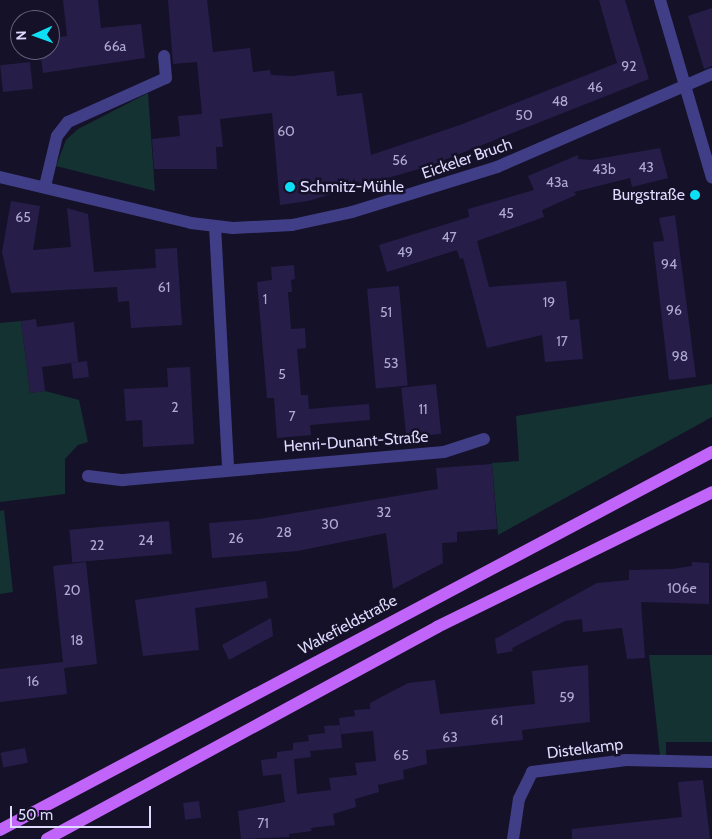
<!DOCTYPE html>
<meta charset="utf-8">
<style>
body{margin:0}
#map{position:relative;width:712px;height:839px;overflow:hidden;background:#151128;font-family:Cabin,sans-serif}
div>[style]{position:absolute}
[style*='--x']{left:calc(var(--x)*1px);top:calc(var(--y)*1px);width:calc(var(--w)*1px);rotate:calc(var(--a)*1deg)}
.green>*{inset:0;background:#143231}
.building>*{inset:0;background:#261e49;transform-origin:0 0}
.minor>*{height:12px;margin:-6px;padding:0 6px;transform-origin:6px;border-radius:6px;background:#403e86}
.major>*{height:12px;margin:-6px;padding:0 6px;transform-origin:6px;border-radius:6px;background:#c165fa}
.dots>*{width:14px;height:14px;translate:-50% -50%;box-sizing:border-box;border:2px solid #151128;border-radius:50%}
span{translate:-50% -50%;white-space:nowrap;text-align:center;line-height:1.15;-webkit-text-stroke:5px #151128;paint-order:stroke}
.number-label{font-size:14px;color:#b0abd1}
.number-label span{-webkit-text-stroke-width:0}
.street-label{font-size:16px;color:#dedafe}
.poi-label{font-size:16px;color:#dedafe}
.left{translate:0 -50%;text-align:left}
.right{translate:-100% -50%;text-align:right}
.north{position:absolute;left:10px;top:10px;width:50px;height:50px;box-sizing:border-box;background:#151128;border:1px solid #65617e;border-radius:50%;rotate:268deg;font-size:14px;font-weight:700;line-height:20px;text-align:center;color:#dedafe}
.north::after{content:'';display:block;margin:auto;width:18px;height:22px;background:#0de0f6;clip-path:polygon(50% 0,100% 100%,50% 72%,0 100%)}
.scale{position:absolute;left:10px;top:806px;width:141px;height:22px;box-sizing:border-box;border:2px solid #dedafe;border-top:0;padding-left:6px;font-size:15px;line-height:18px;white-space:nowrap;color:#dedafe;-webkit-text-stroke:4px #151128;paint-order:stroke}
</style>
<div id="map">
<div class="green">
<div style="clip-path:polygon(148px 93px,155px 191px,56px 166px,66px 140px,78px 129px)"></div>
<div style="clip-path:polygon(21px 321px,30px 393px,45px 391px,79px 400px,88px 442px,78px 445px,65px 459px,65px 494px,0 502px,0 323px)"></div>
<div style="clip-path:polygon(712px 384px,712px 417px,498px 535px,492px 463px,519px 461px,516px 416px)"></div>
<div style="clip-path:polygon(4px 510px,13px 592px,0 594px,0 511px)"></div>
<div style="clip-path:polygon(649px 655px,712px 655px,712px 742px,666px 742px,666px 756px,660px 756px)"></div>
</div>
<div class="building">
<div style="clip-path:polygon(63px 0,98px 0,101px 28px,141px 24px,145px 58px,43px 73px,40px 50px,50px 50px,50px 38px,67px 36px)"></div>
<div style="clip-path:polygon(168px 0,207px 0,213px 52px,250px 48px,253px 72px,270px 70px,271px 75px,292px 76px,334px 71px,337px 96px,362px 93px,371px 155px,460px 125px,617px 63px,599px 0,625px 0,649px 79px,429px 166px,308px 201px,280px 205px,272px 113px,220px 119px,223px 147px,216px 147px,217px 169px,154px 169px,152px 139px,180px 136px,178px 116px,202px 114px,197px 62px,173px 64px)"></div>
<div style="clip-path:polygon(712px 8px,712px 66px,704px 69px,688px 16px)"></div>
<div style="left:30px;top:62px;width:27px;height:30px;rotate:84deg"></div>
<div style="clip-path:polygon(660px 148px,668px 178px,632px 187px,630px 178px,574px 192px,576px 195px,542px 210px,544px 217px,477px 241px,489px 287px,566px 281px,570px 320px,579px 319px,583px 359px,545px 362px,542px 335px,487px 348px,463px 258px,460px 259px,457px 250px,387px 272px,379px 245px,469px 217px,468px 209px,534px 190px,528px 176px,578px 155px,578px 159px,591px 160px)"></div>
<div style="clip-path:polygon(11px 201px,40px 206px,33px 250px,71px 247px,67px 208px,88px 214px,94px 272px,156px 268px,155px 249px,177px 248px,182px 325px,131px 328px,129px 301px,118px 302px,117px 287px,11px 293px,2px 252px)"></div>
<div style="clip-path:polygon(675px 215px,696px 377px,669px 380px,653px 242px,664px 241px,659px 218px)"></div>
<div style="clip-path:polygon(294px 265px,295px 279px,291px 280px,292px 292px,288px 292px,291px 329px,305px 328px,306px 348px,297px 349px,301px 395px,308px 395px,309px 409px,369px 404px,370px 420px,310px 425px,311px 435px,277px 438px,274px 398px,267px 398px,257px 282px,272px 280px,271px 267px)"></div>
<div style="left:399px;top:286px;width:100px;height:32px;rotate:85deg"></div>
<div style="clip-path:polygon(36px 319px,37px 327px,74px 322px,78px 362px,42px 367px,45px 391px,30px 393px,21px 321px)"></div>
<div style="left:87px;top:361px;width:16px;height:16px;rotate:83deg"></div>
<div style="clip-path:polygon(190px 367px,194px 444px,143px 447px,142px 420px,126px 421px,124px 389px,168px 387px,167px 368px)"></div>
<div style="left:436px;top:384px;width:50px;height:35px;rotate:84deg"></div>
<div style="clip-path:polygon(492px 464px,497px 529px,457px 532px,457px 542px,442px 543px,443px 563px,393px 589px,386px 533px,298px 551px,212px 558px,209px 523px,259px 519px,438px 489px,436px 468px)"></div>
<div style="left:169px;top:521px;width:33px;height:100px;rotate:85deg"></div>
<div style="clip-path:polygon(86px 562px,97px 664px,64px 668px,67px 694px,0 702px,0 669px,63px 662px,53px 566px)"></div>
<div style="clip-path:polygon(692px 562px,709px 563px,709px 604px,641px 602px,645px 658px,627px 659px,622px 628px,583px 632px,582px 619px,565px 621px,512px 648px,513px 651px,497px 654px,495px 639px,597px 583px,629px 580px,629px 570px,672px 569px,692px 566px)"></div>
<div style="clip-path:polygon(266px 581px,268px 598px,195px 608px,199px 650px,143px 656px,135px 600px)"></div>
<div style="clip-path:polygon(271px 618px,273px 636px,229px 660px,222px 645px)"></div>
<div style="clip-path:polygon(588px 665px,590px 722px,522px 730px,523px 740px,426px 750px,427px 764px,403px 770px,404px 779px,378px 785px,379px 792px,355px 799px,356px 807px,333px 814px,335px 825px,311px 828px,312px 831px,289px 834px,289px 837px,241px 839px,238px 811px,285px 802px,281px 774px,263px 776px,261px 760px,277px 758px,277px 752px,293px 750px,293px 743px,309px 741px,311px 757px,294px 759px,297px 794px,331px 790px,329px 778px,357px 775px,355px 763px,376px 761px,373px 731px,341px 734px,339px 718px,355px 716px,354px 710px,370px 709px,370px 703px,408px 683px,435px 680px,440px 714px,535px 704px,532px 671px)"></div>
<div style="clip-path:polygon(340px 725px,342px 748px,310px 751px,308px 735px,325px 733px,324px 726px)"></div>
<div style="left:25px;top:748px;width:15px;height:25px;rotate:79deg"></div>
<div style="clip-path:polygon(703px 780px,710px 839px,572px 839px,572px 829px,682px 817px,678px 782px)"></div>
<div style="left:199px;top:801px;width:17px;height:16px;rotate:83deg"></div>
</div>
<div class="minor">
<div style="--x:660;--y:0;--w:185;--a:73.7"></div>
<div style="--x:0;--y:177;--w:196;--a:13.5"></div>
<div style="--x:191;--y:223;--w:42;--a:6.8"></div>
<div style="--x:233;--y:228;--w:59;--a:-2.9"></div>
<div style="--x:292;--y:225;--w:61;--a:-12.2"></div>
<div style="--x:352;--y:212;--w:152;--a:-17.2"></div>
<div style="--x:497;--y:167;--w:234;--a:-23.4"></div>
<div style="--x:45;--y:186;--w:51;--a:-76.5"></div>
<div style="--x:57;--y:136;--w:18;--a:-52"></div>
<div style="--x:68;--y:122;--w:107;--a:-24.2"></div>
<div style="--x:166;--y:78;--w:22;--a:-95"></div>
<div style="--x:215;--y:226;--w:242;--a:86.9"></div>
<div style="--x:88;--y:476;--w:35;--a:7"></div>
<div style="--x:123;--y:480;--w:322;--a:-5"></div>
<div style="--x:444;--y:452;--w:42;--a:-18"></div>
<div style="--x:513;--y:839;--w:40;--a:-81.5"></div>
<div style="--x:519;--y:799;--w:30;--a:-64"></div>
<div style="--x:532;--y:772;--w:95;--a:-7.3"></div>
<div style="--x:626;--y:760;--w:86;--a:1.3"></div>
</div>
<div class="major">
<div style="--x:0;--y:830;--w:806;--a:-27.96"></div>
<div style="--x:47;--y:839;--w:444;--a:-28.5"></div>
<div style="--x:437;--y:627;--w:306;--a:-26.1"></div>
</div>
<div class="dots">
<div style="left:290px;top:187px;background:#0de0f6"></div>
<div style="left:695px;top:195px;background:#0de0f6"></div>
</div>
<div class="number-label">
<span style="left:115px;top:46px">66a</span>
<span style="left:629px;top:66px">92</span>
<span style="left:595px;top:87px">46</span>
<span style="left:560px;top:101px">48</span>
<span style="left:524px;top:115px">50</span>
<span style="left:286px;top:131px">60</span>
<span style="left:400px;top:160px">56</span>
<span style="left:646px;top:167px">43</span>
<span style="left:604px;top:169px">43b</span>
<span style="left:557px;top:182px">43a</span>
<span style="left:506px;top:213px">45</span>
<span style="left:23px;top:217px">65</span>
<span style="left:449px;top:237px">47</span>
<span style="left:405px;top:252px">49</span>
<span style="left:669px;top:264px">94</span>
<span style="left:164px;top:287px">61</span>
<span style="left:265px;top:299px">1</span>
<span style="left:549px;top:302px">19</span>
<span style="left:674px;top:310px">96</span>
<span style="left:386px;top:312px">51</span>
<span style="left:562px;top:341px">17</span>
<span style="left:680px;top:356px">98</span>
<span style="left:391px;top:363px">53</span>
<span style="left:282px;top:374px">5</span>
<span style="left:175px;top:407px">2</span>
<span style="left:423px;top:409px">11</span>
<span style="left:292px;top:416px">7</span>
<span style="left:384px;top:512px">32</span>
<span style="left:330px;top:524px">30</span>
<span style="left:284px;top:532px">28</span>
<span style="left:236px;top:538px">26</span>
<span style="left:146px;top:540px">24</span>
<span style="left:97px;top:545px">22</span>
<span style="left:682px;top:588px">106e</span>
<span style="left:72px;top:590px">20</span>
<span style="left:77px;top:640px">18</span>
<span style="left:33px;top:681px">16</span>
<span style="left:567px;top:697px">59</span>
<span style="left:497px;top:720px">61</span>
<span style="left:450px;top:737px">63</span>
<span style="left:401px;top:755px">65</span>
<span style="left:263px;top:823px">71</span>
</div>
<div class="street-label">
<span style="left:467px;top:159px;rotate:-19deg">Eickeler Bruch</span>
<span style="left:356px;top:442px;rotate:-4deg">Henri-Dunant-Straße</span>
<span style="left:348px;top:625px;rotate:-28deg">Wakefieldstraße</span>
<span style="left:585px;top:749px;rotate:-7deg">Distelkamp</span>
</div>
<div class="poi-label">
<span class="left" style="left:300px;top:187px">Schmitz-Mühle</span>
<span class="right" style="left:685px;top:195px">Burgstraße</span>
</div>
<div class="north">N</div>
<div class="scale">50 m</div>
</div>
